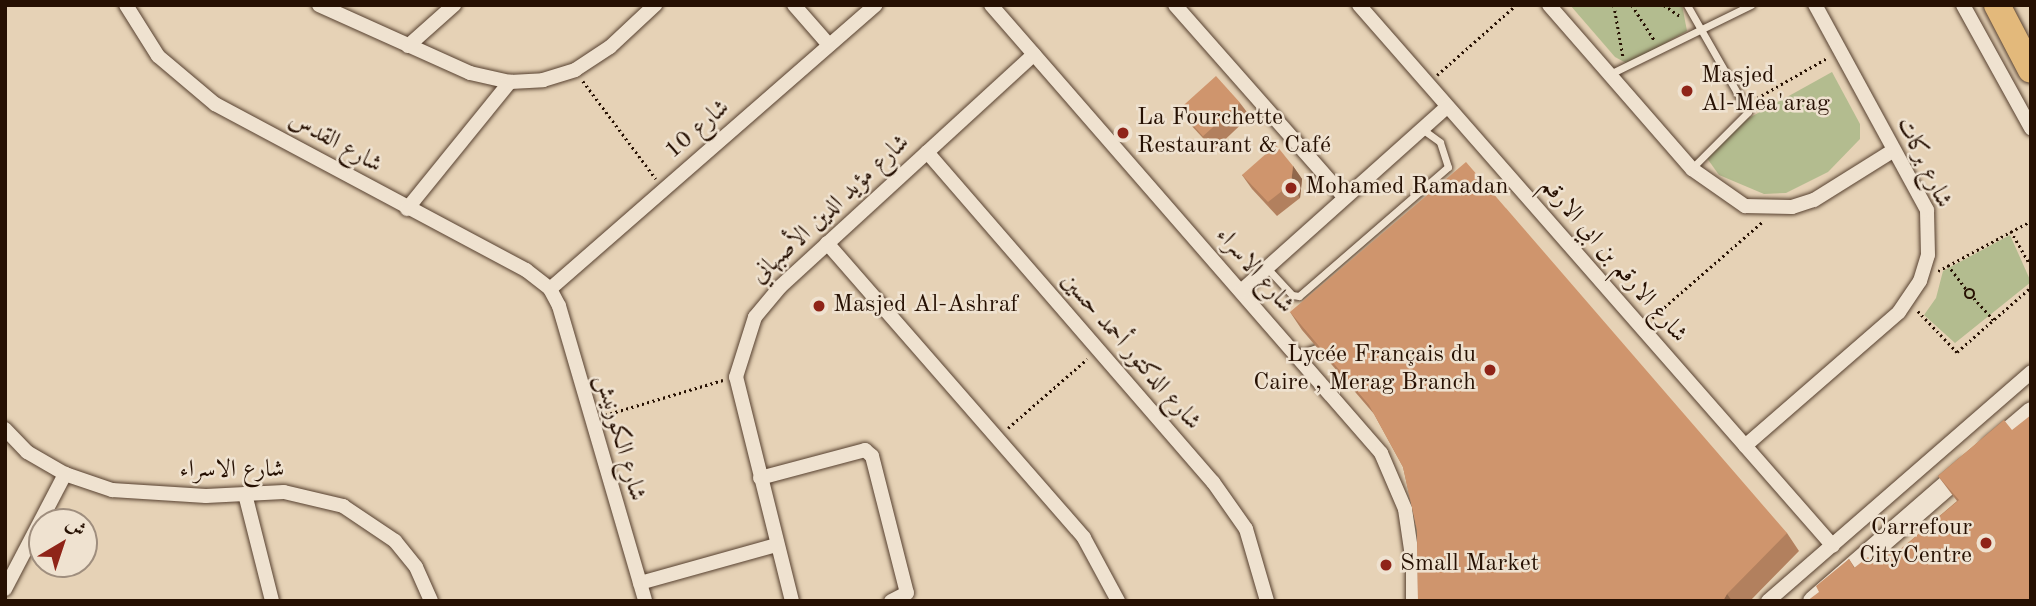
<!DOCTYPE html>
<meta charset="utf-8">
<style>
body{margin:0}
#map{position:relative;width:2036px;height:606px;overflow:hidden;background:#e6d2b6;font-family:"Old Standard TT",Amiri,serif}
div>[style]{position:absolute}
[style*='--x']{left:calc(var(--x)*1px);top:calc(var(--y)*1px);width:calc(var(--w)*1px);rotate:calc(var(--a)*1deg)}
.green>*{inset:0;background:#b3bc8f}
.path>*{height:2.5px;margin-top:-1.25px;transform-origin:0;background:repeating-linear-gradient(90deg,#261002 0 2px,transparent 0 5.5px)}
.path>.ring{margin:-1.25px;padding:0;box-sizing:content-box;background:none;border:2.5px solid #261002;border-radius:50%}
.roads{filter:drop-shadow(0 0 2px #56402f) drop-shadow(0 0 2px #56402f)}
.lane>*{height:7px;margin:-3.5px;padding:0 3.5px;transform-origin:3.5px;border-radius:3.5px;background:#efe2d0}
.street>*{height:14px;margin:-7px;padding:0 7px;transform-origin:7px;border-radius:7px;background:#efe2d0}
.secondary>*{height:21px;margin:-10.5px;padding:0 10.5px;transform-origin:10.5px;border-radius:10.5px;background:#efe2d0}
.highway>*{height:26px;margin:-13px;padding:0 13px;transform-origin:13px;border-radius:13px;background:#e3b97b}
.wall>*{inset:0;background:#b2805e}
.shaded-wall>*{inset:0;background:#91684c}
.building>*{inset:0;background:#cf956d;transform-origin:0 0}
.dots>*{width:19px;height:19px;translate:-50% -50%;box-sizing:border-box;border:4px solid #efe2d0;border-radius:50%}
span{translate:-50% -50%;white-space:nowrap;text-align:center;line-height:1.15;-webkit-text-stroke:5px #efe2d0;paint-order:stroke}
.poi-label{font-size:24px;color:#261002}
.left{translate:0 -50%;text-align:left}
.right{translate:-100% -50%;text-align:right}
.street-label{font-size:24px;color:#261002}
.frame{position:absolute;inset:0;border:7px solid #261002;pointer-events:none}
.north{position:absolute;left:28px;top:508px;width:70px;height:70px;box-sizing:border-box;background:#efe2d0;border:2px solid #9f8e7e;border-radius:50%;rotate:39deg;font-size:19px;font-weight:700;line-height:28px;text-align:center;color:#261002}
.north::after{content:'';display:block;margin:auto;width:24px;height:32px;background:#8f2418;clip-path:polygon(50% 0,100% 100%,50% 72%,0 100%)}
</style>
<div id="map">
<div class="green">
<div style="clip-path:polygon(1570px 5px,1682px 5px,1687px 31px,1628px 64px,1615px 57px)"></div>
<div style="clip-path:polygon(1832px 72px,1860px 124px,1860px 139px,1828px 172px,1786px 193px,1764px 194px,1719px 175px,1704px 154px,1749px 118px)"></div>
<div style="clip-path:polygon(2010px 235px,2031px 282px,1955px 343px,1924px 315px,1936px 298px,1943px 271px)"></div>
</div>
<div class="path">
<div style="--x:1614;--y:5;--w:52;--a:80"></div>
<div style="--x:1632;--y:5;--w:43;--a:57.4"></div>
<div style="--x:1664;--y:5;--w:19;--a:35"></div>
<div style="--x:1437;--y:75;--w:106;--a:-41.5"></div>
<div style="--x:583;--y:81;--w:122;--a:53.3"></div>
<div style="--x:1757;--y:98;--w:81;--a:-29.7"></div>
<div style="--x:2011;--y:231;--w:40;--a:60.3"></div>
<div style="--x:1948;--y:265;--w:31;--a:53"></div>
<div style="--x:1938;--y:271;--w:106;--a:-28.3"></div>
<div class="ring" style="left:1965px;top:289px;width:7.5px;height:7.5px"></div>
<div style="--x:1974;--y:298;--w:30;--a:48"></div>
<div style="--x:1918;--y:311;--w:57;--a:46.4"></div>
<div style="--x:1957;--y:352;--w:98;--a:-41.3"></div>
<div style="--x:1652;--y:318;--w:147;--a:-41.1"></div>
<div style="--x:605;--y:415;--w:123;--a:-16.5"></div>
<div style="--x:1008;--y:428;--w:105;--a:-41.1"></div>
</div>
<div class="roads">
<div class="lane">
<div style="--x:1687;--y:5;--w:123;--a:60.3"></div>
<div style="--x:1748;--y:112;--w:79;--a:135"></div>
<div style="--x:1610;--y:74;--w:157;--a:-26.1"></div>
<div style="--x:1267;--y:268;--w:37;--a:47"></div>
<div style="--x:1292;--y:295;--w:7;--a:8"></div>
<div style="--x:1299;--y:296;--w:197;--a:-40.9"></div>
<div style="--x:1448;--y:167;--w:26;--a:-108"></div>
<div style="--x:1440;--y:142;--w:22;--a:-144"></div>
<div style="--x:1297;--y:355;--w:30;--a:-20"></div>
</div>
<div class="street">
<div style="--x:126;--y:5;--w:60;--a:57.9"></div>
<div style="--x:158;--y:56;--w:75;--a:40.1"></div>
<div style="--x:215;--y:104;--w:353;--a:28.1"></div>
<div style="--x:526;--y:270;--w:31;--a:38"></div>
<div style="--x:550;--y:289;--w:19;--a:62"></div>
<div style="--x:559;--y:306;--w:307;--a:73.7"></div>
<div style="--x:319;--y:5;--w:166;--a:24.2"></div>
<div style="--x:470;--y:73;--w:41;--a:12.7"></div>
<div style="--x:510;--y:82;--w:33;--a:-3"></div>
<div style="--x:543;--y:80;--w:34;--a:-17"></div>
<div style="--x:575;--y:70;--w:42;--a:-33.3"></div>
<div style="--x:610;--y:47;--w:62;--a:-43"></div>
<div style="--x:794;--y:5;--w:53;--a:48.8"></div>
<div style="--x:991;--y:5;--w:594;--a:48.96"></div>
<div style="--x:1381;--y:453;--w:61;--a:66.8"></div>
<div style="--x:1405;--y:509;--w:55;--a:81.6"></div>
<div style="--x:1413;--y:563;--w:38;--a:90"></div>
<div style="--x:1175;--y:5;--w:256;--a:48.6"></div>
<div style="--x:1359;--y:5;--w:719;--a:48.78"></div>
<div style="--x:1549;--y:5;--w:218;--a:48.9"></div>
<div style="--x:1692;--y:169;--w:65;--a:34.9"></div>
<div style="--x:1745;--y:206;--w:47;--a:1.2"></div>
<div style="--x:1792;--y:207;--w:23;--a:-18"></div>
<div style="--x:1814;--y:200;--w:94;--a:-32"></div>
<div style="--x:1963;--y:5;--w:141;--a:61.1"></div>
<div style="--x:408;--y:46;--w:62;--a:-41.7"></div>
<div style="--x:927;--y:152;--w:437;--a:49.1"></div>
<div style="--x:1213;--y:482;--w:57;--a:54.9"></div>
<div style="--x:1246;--y:529;--w:75;--a:73.7"></div>
<div style="--x:407;--y:209;--w:164;--a:-51"></div>
<div style="--x:827;--y:243;--w:391;--a:48.9"></div>
<div style="--x:1084;--y:538;--w:72;--a:61.6"></div>
<div style="--x:550;--y:289;--w:432;--a:-41.1"></div>
<div style="--x:1241;--y:291;--w:276;--a:-41.8"></div>
<div style="--x:5;--y:429;--w:32;--a:46"></div>
<div style="--x:27;--y:452;--w:44;--a:30.1"></div>
<div style="--x:65;--y:474;--w:50;--a:18.8"></div>
<div style="--x:112;--y:490;--w:94;--a:3.7"></div>
<div style="--x:206;--y:496;--w:78;--a:-2.9"></div>
<div style="--x:284;--y:492;--w:61;--a:13.3"></div>
<div style="--x:343;--y:506;--w:63;--a:33.9"></div>
<div style="--x:395;--y:541;--w:33;--a:51"></div>
<div style="--x:416;--y:567;--w:37;--a:66"></div>
<div style="--x:1745;--y:446;--w:204;--a:-41"></div>
<div style="--x:1899;--y:312;--w:37;--a:-56"></div>
<div style="--x:1920;--y:281;--w:27;--a:-73"></div>
<div style="--x:1928;--y:255;--w:45;--a:-91.3"></div>
<div style="--x:1927;--y:210;--w:234;--a:-118.6"></div>
<div style="--x:760;--y:478;--w:109;--a:-14.9"></div>
<div style="--x:865;--y:450;--w:9;--a:41"></div>
<div style="--x:872;--y:456;--w:141;--a:75.7"></div>
<div style="--x:907;--y:593;--w:18;--a:153"></div>
<div style="--x:245;--y:494;--w:110;--a:75.8"></div>
<div style="--x:640;--y:583;--w:141;--a:-15.6"></div>
<div style="--x:5;--y:589;--w:130;--a:-62.4"></div>
<div style="--x:792;--y:601;--w:231;--a:-104"></div>
<div style="--x:736;--y:377;--w:63;--a:-72.4"></div>
<div style="--x:755;--y:317;--w:40;--a:-50"></div>
<div style="--x:781;--y:286;--w:343;--a:-42.5"></div>
<div style="--x:1768;--y:601;--w:349;--a:-41"></div>
</div>
<div class="secondary">
<div style="--x:1990;--y:447;--w:54;--a:-40.5"></div>
<div style="--x:1813;--y:601;--w:203;--a:-41"></div>
</div>
<div class="highway">
<div style="--x:1997;--y:5;--w:73;--a:62.4"></div>
</div>
</div>
<div class="wall">
<div style="clip-path:polygon(1240px 103px,1250px 116px,1214px 150px,1189px 123px,1179px 110px)"></div>
<div style="clip-path:polygon(1293px 166px,1302px 179px,1300px 198px,1277px 216px,1252px 189px,1242px 175px)"></div>
<div style="clip-path:polygon(1290px 312px,1787px 533px,1799px 551px,1750px 601px,1418px 601px,1417px 530px,1403px 467px,1374px 414px,1302px 330px)"></div>
<div style="clip-path:polygon(2004px 420px,2031px 601px,1819px 592px,1849px 559px,1855px 568px,1875px 565px,1895px 554px,1957px 501px,1938px 476px)"></div>
</div>
<div class="shaded-wall">
<div style="clip-path:polygon(1293px 166px,1302px 179px,1300px 198px,1291px 184px)"></div>
<div style="clip-path:polygon(1727px 594px,1732px 601px,1723px 601px)"></div>
</div>
<div class="building">
<div style="left:1216px;top:76px;width:36px;height:50px;rotate:48deg"></div>
<div style="clip-path:polygon(1276px 145px,1293px 166px,1291px 184px,1268px 202px,1242px 175px)"></div>
<div style="clip-path:polygon(1466px 162px,1787px 533px,1727px 594px,1723px 601px,1418px 601px,1417px 530px,1403px 467px,1369px 405px,1290px 312px)"></div>
<div style="clip-path:polygon(2031px 415px,2031px 601px,1807px 601px,1819px 592px,1816px 586px,1849px 559px,1854px 568px,1868px 557px,1875px 565px,1892px 551px,1895px 554px,1959px 500px,1938px 476px,2004px 420px,2012px 430px)"></div>
</div>
<div class="dots">
<div style="left:1687px;top:91px;background:#8f2418"></div>
<div style="left:1123px;top:133px;background:#8f2418"></div>
<div style="left:1291px;top:188px;background:#8f2418"></div>
<div style="left:819px;top:306px;background:#8f2418"></div>
<div style="left:1490px;top:370px;background:#8f2418"></div>
<div style="left:1986px;top:543px;background:#8f2418"></div>
<div style="left:1386px;top:565px;background:#8f2418"></div>
</div>
<div class="poi-label">
<span class="left" style="left:1701px;top:91px">Masjed<br>Al-Mea'arag</span>
<span class="left" style="left:1137px;top:133px">La Fourchette<br>Restaurant &amp; Café</span>
<span class="left" style="left:1305px;top:188px">Mohamed Ramadan</span>
<span class="left" style="left:833px;top:306px">Masjed Al-Ashraf</span>
<span class="right" style="left:1476px;top:370px">Lycée Français du<br>Caire , Merag Branch</span>
<span class="right" style="left:1972px;top:543px">Carrefour<br>CityCentre</span>
<span class="left" style="left:1400px;top:565px">Small Market</span>
</div>
<div class="street-label">
<span style="left:698px;top:130px;rotate:-41deg">شارع 10</span>
<span style="left:335px;top:143px;rotate:29deg">شارع القدس</span>
<span style="left:1923px;top:163px;rotate:64deg">شارع بركات</span>
<span style="left:831px;top:210px;rotate:-43deg">شارع مؤيد الدين الأصبهاني</span>
<span style="left:1613px;top:261px;rotate:49deg">شارع الارقم بن ابي الارقم</span>
<span style="left:1254px;top:271px;rotate:49deg">شارع الاسراء</span>
<span style="left:1130px;top:352px;rotate:49deg">شارع الدكتور أحمد حسين</span>
<span style="left:619px;top:438px;rotate:74deg">شارع الكورنيش</span>
<span style="left:232px;top:471px">شارع الاسراء</span>
</div>
<div class="frame"></div>
<div class="north">ش</div>
</div>
